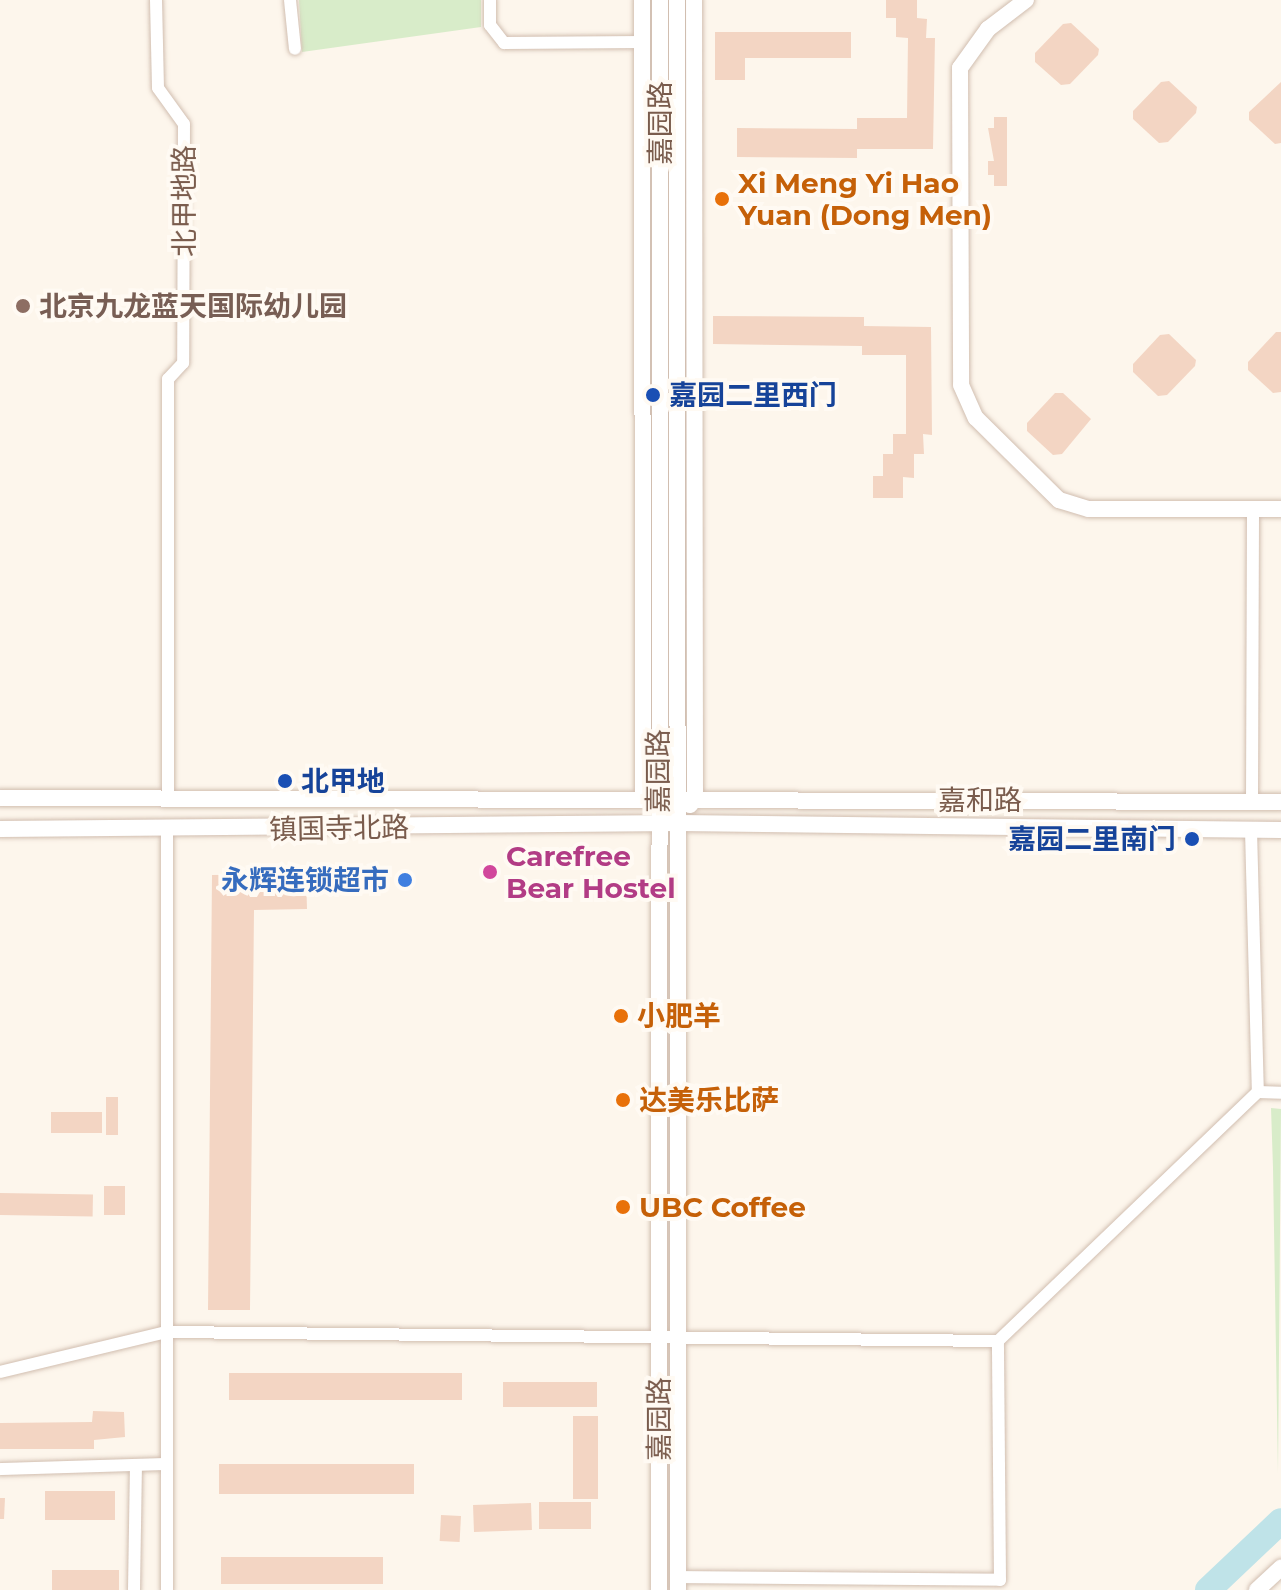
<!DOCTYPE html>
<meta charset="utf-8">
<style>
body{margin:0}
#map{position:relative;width:1281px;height:1590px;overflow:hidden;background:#fdf6ec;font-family:Montserrat,"Noto Sans SC",sans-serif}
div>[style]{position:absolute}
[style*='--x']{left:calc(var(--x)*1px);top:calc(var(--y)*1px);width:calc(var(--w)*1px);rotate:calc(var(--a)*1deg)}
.green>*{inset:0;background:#d8ecc9}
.river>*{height:26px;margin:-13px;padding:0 13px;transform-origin:13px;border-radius:13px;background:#bfe3e8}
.building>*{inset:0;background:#f3d5c3;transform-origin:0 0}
.roads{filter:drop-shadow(0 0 2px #d1beb0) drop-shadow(0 0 2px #d1beb0)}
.street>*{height:12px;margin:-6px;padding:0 6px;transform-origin:6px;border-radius:6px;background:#fff}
.secondary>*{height:16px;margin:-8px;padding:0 8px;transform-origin:8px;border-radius:8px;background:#fff}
.dots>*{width:22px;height:22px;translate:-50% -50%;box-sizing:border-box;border:4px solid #fffaf3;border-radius:50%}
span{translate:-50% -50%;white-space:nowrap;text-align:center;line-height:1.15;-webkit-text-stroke:8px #fffaf3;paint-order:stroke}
.street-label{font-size:28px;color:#7a5c4d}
.food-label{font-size:28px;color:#c56008;font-weight:700}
.left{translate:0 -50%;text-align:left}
.education-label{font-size:28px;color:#785e54;font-weight:700}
.transit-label{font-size:28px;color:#164399;font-weight:700}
.right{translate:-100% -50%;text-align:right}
.hotel-label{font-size:28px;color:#b23c85;font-weight:700}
.shop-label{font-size:28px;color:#366cbe;font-weight:700}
</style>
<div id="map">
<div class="green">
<div style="clip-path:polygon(299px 0,481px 0,481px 27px,302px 52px)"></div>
<div style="clip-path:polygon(1271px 1108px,1281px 1109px,1278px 1474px,1273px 1168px)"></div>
</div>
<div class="river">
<div style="--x:1208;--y:1590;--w:100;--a:-43.4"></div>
</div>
<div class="building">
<div style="clip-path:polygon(886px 0,917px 0,917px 18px,927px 19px,926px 38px,935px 38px,933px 149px,857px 149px,857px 158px,737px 157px,737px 128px,857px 129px,857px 118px,907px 118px,908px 38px,896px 37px,896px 18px,886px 18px)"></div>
<div style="clip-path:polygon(1071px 23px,1099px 49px,1098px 55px,1070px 84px,1061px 85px,1035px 62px,1035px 53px,1063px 24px)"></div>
<div style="clip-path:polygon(715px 32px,851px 32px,851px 58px,745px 58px,745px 80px,715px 80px)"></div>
<div style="clip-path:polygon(1169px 81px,1197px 107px,1196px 113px,1168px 142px,1159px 143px,1133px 119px,1133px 111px,1161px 82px)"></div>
<div style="clip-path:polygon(1281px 82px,1281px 143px,1275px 144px,1249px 120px,1249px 112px)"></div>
<div style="clip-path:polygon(994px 117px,1007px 117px,1007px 186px,994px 186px,994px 175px,988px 175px,988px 161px,994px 161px,988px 128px,994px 128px)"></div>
<div style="clip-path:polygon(713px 316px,864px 317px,864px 326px,931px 327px,932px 435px,923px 434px,924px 454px,914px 454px,914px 478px,903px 477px,903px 498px,873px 498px,873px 476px,883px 476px,883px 454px,893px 454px,893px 434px,906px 434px,906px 355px,862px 355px,862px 346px,713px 344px)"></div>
<div style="clip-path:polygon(1276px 332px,1281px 332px,1281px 392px,1273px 393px,1248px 370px,1248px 362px)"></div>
<div style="clip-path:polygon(1169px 334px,1196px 360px,1195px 366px,1167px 395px,1158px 396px,1133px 372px,1133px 364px,1160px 335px)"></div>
<div style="clip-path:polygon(1055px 393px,1063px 393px,1091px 419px,1062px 454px,1053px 455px,1027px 431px,1027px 423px)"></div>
<div style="clip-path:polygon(306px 874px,307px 909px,254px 910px,250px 1310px,208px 1310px,212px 875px)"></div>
<div style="left:106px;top:1097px;width:12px;height:38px"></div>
<div style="left:51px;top:1112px;width:51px;height:21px"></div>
<div style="left:104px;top:1186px;width:21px;height:29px"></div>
<div style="left:0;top:1193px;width:93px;height:22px;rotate:1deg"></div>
<div style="left:462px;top:1373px;width:27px;height:233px;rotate:90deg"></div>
<div style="left:503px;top:1382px;width:94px;height:25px"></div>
<div style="clip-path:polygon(93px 1411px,124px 1412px,125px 1437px,94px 1440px,94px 1449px,0 1449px,0 1423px,92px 1422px)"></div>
<div style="left:573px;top:1416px;width:25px;height:83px"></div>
<div style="left:414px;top:1464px;width:30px;height:195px;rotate:90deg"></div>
<div style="left:45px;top:1491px;width:70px;height:29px"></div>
<div style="clip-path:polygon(0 1498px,5px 1498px,4px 1519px,0 1519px)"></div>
<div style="left:539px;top:1502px;width:52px;height:27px"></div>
<div style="left:531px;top:1503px;width:27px;height:58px;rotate:88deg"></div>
<div style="left:441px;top:1515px;width:20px;height:26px;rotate:3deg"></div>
<div style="left:383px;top:1557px;width:27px;height:162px;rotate:90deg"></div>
<div style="left:119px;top:1570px;width:20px;height:67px;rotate:90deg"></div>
</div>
<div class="roads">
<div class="street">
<div style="--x:156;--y:0;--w:88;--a:88.7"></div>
<div style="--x:158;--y:88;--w:44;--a:54.2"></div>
<div style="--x:184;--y:124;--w:239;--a:90.2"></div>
<div style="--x:183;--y:363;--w:22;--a:133"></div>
<div style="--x:168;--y:379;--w:419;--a:90"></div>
<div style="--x:290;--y:0;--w:49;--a:84.2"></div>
<div style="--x:490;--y:0;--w:25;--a:90"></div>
<div style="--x:490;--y:25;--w:23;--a:52"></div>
<div style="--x:504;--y:43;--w:138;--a:-0.4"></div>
<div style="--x:1252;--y:802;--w:293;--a:-89.8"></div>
<div style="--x:167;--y:830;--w:760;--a:90"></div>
<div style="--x:1251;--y:830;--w:262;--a:88.5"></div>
<div style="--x:0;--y:1372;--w:172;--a:-13.5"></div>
<div style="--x:167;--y:1332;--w:831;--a:0.62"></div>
<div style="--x:998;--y:1341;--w:360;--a:-43.8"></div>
<div style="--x:1258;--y:1092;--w:23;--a:2"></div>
<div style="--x:0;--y:1469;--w:167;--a:-1.7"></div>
<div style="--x:678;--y:1577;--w:322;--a:0.5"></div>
<div style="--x:1000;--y:1580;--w:239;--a:-90.5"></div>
<div style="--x:134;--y:1590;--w:125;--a:-89.1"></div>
</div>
<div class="secondary">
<div style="--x:642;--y:0;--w:797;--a:89.93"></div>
<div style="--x:677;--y:0;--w:1590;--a:89.96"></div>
<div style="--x:1026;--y:0;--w:48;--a:142.7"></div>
<div style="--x:988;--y:29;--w:48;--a:125.7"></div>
<div style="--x:960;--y:68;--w:317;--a:89.8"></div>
<div style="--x:961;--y:385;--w:36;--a:66"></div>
<div style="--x:976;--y:418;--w:117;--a:44.7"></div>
<div style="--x:1059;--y:500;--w:31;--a:17"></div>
<div style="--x:1089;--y:509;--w:192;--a:0"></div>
<div style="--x:0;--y:798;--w:1281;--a:0.18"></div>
<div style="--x:690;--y:805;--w:9;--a:-54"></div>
<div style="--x:695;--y:798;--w:798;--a:-90.07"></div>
<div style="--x:0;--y:829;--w:679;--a:-0.51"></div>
<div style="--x:679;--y:823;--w:602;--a:0.67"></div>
<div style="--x:659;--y:1590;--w:1590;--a:-89.96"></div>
<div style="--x:1257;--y:1590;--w:33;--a:-43"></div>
</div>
</div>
<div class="dots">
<div style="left:722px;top:199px;background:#e8710a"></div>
<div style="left:23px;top:306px;background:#8d6e63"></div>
<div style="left:653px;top:395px;background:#1a4fb4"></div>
<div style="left:285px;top:781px;background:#1a4fb4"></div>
<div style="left:1192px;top:839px;background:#1a4fb4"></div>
<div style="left:490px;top:872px;background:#d1479c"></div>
<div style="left:405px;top:880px;background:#3f7fe0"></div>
<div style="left:621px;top:1016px;background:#e8710a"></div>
<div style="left:623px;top:1100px;background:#e8710a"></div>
<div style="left:623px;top:1207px;background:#e8710a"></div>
</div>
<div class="street-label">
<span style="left:660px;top:123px;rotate:-90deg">嘉园路</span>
<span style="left:184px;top:201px;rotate:-90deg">北甲地路</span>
<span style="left:658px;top:771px;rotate:-90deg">嘉园路</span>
<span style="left:980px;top:800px">嘉和路</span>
<span style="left:339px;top:828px;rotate:-1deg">镇国寺北路</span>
<span style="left:659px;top:1419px;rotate:-90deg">嘉园路</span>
</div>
<div class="food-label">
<span class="left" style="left:738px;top:199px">Xi Meng Yi Hao<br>Yuan (Dong Men)</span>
<span class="left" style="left:637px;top:1016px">小肥羊</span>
<span class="left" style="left:639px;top:1100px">达美乐比萨</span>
<span class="left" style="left:639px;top:1207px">UBC Coffee</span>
</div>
<div class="education-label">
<span class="left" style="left:39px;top:306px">北京九龙蓝天国际幼儿园</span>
</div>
<div class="transit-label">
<span class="left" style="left:669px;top:395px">嘉园二里西门</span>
<span class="left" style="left:301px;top:781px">北甲地</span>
<span class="right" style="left:1176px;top:839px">嘉园二里南门</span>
</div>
<div class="hotel-label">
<span class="left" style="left:506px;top:872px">Carefree<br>Bear Hostel</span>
</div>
<div class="shop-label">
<span class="right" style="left:389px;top:880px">永辉连锁超市</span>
</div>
</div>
